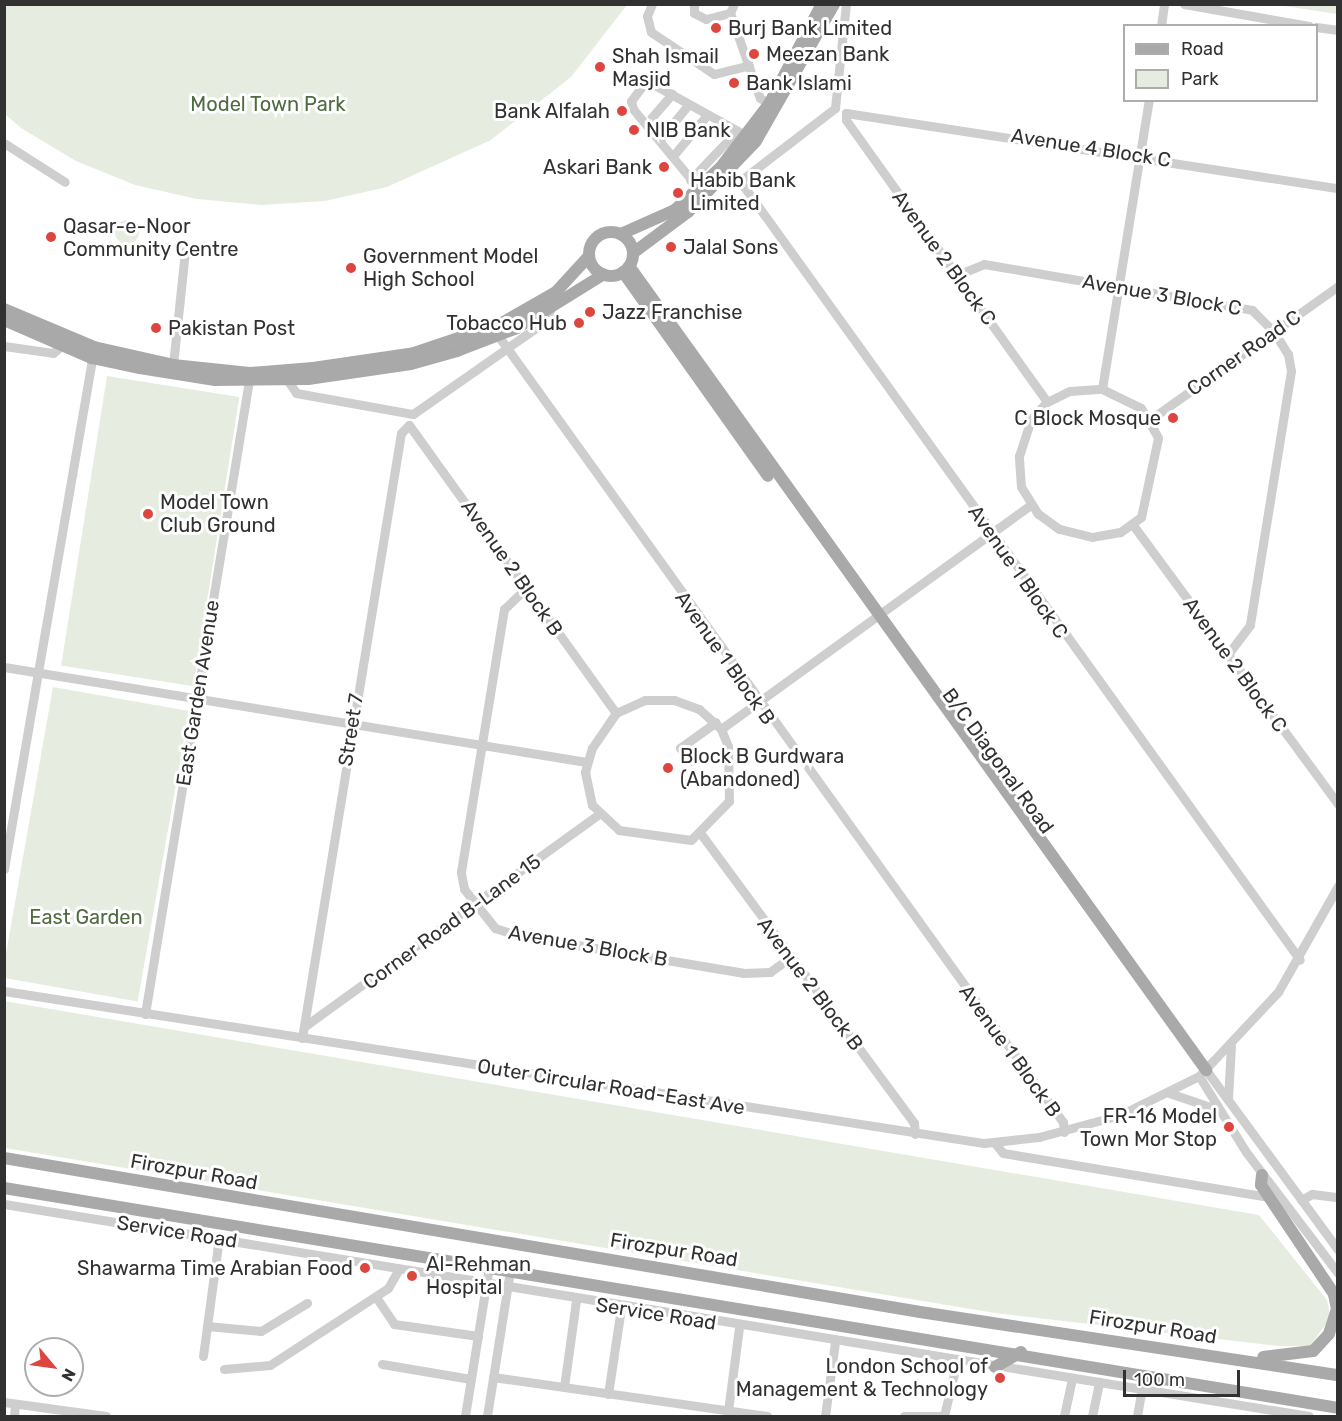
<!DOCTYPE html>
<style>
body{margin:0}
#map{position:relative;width:1342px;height:1421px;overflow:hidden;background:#fff;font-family:Rubik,sans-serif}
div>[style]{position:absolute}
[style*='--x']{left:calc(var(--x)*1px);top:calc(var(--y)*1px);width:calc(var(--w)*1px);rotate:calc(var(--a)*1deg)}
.green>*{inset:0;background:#e6ede0;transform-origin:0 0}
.round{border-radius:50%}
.minor>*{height:9px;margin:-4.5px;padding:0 4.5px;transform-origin:4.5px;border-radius:4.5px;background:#cecece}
.major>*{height:12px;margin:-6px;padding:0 6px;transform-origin:6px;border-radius:6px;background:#a9a9a9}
.major>.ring{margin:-6px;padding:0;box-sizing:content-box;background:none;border:12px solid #a9a9a9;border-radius:50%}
.dots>*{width:16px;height:16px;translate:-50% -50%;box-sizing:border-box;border:3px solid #fff;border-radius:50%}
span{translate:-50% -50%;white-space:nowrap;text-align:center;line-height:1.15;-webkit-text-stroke:6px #fff;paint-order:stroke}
.poi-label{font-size:20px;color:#313131}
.left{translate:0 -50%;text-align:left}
.right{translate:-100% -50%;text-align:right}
.park-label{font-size:20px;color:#4f6b40}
.street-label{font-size:20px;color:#313131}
.frame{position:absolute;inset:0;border:6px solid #313131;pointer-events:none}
.legend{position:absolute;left:1123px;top:24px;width:195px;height:78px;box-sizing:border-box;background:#fff;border:2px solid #adadad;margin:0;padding:8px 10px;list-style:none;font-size:18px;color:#313131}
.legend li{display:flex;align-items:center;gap:12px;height:30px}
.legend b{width:30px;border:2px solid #adadad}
.north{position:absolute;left:24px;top:1337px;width:60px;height:60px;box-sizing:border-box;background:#fff;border:2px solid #adadad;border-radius:50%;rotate:119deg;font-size:16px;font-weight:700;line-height:24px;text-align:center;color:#313131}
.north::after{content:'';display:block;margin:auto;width:21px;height:27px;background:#dd463e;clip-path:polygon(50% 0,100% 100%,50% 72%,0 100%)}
.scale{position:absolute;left:1123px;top:1370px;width:117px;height:27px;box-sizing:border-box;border:3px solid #313131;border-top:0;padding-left:8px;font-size:18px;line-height:21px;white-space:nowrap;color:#313131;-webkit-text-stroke:4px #fff;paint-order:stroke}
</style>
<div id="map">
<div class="green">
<div style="clip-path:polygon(4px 5px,5px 4px,627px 5px,571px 77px,491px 140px,387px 187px,325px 201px,261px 205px,197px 199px,135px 185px,76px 161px,21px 128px,5px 114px)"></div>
<div style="clip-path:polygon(1278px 5px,1337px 5px,1337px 14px)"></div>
<div class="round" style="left:115px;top:220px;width:24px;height:24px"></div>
<div style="left:107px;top:376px;width:134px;height:293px;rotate:9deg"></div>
<div style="left:53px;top:687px;width:138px;height:295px;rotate:10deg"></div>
<div style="clip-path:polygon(4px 1001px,1259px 1215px,1327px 1300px,1331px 1317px,1310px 1346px,1279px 1346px,995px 1313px,5px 1148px)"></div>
</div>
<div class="minor">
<div style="--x:652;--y:4;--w:13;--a:113"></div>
<div style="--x:647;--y:16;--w:16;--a:76"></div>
<div style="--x:651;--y:32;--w:76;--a:33.7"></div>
<div style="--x:714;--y:74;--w:36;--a:-14"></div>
<div style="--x:694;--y:4;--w:9;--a:90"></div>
<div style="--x:694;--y:13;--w:13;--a:27"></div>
<div style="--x:706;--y:19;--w:25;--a:-14"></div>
<div style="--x:734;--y:4;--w:10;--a:114"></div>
<div style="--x:730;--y:13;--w:90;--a:70.6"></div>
<div style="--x:760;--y:98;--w:14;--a:34"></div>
<div style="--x:1184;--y:4;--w:127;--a:10"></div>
<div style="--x:1161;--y:26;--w:22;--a:-82"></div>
<div style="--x:1316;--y:27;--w:22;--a:8"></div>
<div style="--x:846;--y:113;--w:498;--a:8.7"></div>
<div style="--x:846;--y:113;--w:7;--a:90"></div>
<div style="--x:846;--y:120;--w:346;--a:54.5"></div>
<div style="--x:646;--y:124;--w:40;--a:-49"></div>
<div style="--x:660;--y:139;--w:45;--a:-50.4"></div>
<div style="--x:4;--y:143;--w:72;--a:32.6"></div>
<div style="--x:673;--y:156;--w:53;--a:-50.3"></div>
<div style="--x:726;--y:175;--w:15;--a:23"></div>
<div style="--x:740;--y:181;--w:120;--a:-37.5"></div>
<div style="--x:835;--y:108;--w:105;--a:-84"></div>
<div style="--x:690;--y:180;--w:68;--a:-46.2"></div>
<div style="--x:740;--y:181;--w:959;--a:54.29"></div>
<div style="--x:699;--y:189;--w:104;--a:-129.5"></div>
<div style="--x:633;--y:109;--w:8;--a:-104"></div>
<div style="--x:631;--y:101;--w:21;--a:-53"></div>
<div style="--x:644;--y:84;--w:7;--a:-8"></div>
<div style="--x:651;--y:83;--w:112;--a:28.9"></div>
<div style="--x:957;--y:275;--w:29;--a:-22"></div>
<div style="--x:984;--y:264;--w:272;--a:9.7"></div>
<div style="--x:1252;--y:310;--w:31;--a:45"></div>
<div style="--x:1274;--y:332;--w:26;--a:58"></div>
<div style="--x:1288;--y:354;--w:17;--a:80"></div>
<div style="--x:1291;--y:371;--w:257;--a:99.2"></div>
<div style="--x:1250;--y:625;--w:38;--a:127"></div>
<div style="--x:494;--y:330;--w:975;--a:54.31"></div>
<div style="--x:1063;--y:1122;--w:10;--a:84"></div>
<div style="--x:4;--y:346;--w:49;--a:8.1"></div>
<div style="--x:53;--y:353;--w:11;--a:-41"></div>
<div style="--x:173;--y:365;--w:115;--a:-84"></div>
<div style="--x:288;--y:381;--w:14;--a:56"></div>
<div style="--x:296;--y:393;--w:119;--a:10.2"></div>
<div style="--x:413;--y:414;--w:167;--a:-35"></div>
<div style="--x:550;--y:318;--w:10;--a:-90"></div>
<div style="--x:1102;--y:389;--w:43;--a:26"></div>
<div style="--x:1141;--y:408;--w:34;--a:60"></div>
<div style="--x:1158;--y:438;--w:81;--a:102.1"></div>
<div style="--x:1141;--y:517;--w:26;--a:144"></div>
<div style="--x:1120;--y:532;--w:28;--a:170"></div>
<div style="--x:1092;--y:537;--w:34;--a:-166"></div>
<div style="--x:1059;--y:529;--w:26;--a:-144"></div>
<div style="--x:1038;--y:514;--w:32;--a:-122"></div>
<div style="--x:1021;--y:487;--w:31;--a:-94"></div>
<div style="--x:1019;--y:456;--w:39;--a:-72"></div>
<div style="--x:1031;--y:419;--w:23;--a:-47"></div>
<div style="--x:1047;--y:402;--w:25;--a:-26"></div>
<div style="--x:1070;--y:391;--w:32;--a:-4"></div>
<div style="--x:1102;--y:389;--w:293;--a:-80.8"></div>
<div style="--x:1151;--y:419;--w:229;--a:-35.4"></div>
<div style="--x:409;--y:425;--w:355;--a:54.3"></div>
<div style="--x:1133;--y:525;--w:346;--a:53.7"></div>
<div style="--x:527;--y:587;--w:32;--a:136"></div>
<div style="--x:504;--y:609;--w:267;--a:99.3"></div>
<div style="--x:461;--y:873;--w:16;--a:79"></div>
<div style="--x:464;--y:889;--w:50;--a:51.5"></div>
<div style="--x:495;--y:928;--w:23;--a:18"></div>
<div style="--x:517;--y:935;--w:229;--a:9.5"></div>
<div style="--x:743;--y:973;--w:27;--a:-2"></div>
<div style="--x:770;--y:972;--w:24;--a:-36"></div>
<div style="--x:4;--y:667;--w:590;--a:9.27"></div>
<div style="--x:645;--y:700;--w:29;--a:0"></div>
<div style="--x:674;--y:700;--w:27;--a:20"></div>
<div style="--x:699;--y:709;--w:30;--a:42"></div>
<div style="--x:721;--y:729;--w:18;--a:68"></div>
<div style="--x:728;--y:746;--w:55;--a:89"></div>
<div style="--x:729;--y:801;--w:54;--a:134.3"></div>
<div style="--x:691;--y:840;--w:73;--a:-172.1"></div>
<div style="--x:619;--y:830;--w:37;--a:-137"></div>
<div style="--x:592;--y:805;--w:34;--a:-102"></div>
<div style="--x:585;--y:772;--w:25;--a:-74"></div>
<div style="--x:592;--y:748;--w:42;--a:-55.6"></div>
<div style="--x:616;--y:713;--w:32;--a:-24"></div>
<div style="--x:721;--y:729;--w:382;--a:-35.9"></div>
<div style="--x:691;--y:761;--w:17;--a:-130"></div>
<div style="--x:680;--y:748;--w:44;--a:-35.8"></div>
<div style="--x:701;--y:834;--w:359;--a:53.6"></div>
<div style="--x:914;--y:1123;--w:11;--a:85"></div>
<div style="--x:4;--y:869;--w:523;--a:-80.2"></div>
<div style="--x:4;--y:991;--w:992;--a:8.82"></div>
<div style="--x:984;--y:1143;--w:55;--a:-6.2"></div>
<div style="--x:1039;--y:1137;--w:84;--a:-15.2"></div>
<div style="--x:1120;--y:1115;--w:88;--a:-26.3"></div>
<div style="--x:1199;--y:1076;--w:115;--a:-46.8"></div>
<div style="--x:1278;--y:992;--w:122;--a:-60.5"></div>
<div style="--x:145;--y:1014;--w:649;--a:-80.68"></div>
<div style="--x:305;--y:1026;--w:361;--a:-35.8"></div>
<div style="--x:302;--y:1038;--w:613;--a:-80.71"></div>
<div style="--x:401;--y:433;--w:11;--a:-45"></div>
<div style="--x:1206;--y:1070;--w:223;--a:53.7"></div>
<div style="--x:1199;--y:1076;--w:89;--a:58.3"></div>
<div style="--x:1246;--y:1152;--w:152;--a:52.8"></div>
<div style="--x:1169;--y:1093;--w:50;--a:18.8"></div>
<div style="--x:1228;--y:1099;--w:53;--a:-86.8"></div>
<div style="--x:994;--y:1142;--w:14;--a:51"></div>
<div style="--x:1003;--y:1153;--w:270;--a:9.4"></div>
<div style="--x:1301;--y:1200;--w:13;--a:-29"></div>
<div style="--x:1312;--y:1194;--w:26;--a:7"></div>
<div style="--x:4;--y:1204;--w:1322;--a:9.23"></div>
<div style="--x:376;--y:1297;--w:32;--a:56"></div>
<div style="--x:394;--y:1324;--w:85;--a:8.1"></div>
<div style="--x:207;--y:1326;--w:54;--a:5.3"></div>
<div style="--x:261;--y:1331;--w:54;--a:-31.3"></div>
<div style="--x:203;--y:1356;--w:119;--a:-82.3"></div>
<div style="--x:382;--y:1364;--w:90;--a:9.6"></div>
<div style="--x:224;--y:1369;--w:46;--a:-5"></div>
<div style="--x:270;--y:1365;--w:141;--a:-33.1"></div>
<div style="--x:388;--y:1288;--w:22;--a:-60"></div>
<div style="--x:493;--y:1377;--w:277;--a:8.1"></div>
<div style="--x:564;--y:1387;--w:87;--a:-82.1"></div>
<div style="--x:608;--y:1394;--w:87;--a:-81.4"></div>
<div style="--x:4;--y:1402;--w:103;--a:7.8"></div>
<div style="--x:728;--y:1411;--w:85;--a:-82.5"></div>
<div style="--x:14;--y:1416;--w:12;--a:-85"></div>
<div style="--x:465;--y:1416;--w:152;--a:-80.9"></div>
<div style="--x:487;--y:1416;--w:148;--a:-81"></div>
<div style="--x:825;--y:1416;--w:75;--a:-82.3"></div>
<div style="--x:904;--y:1416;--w:40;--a:0"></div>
<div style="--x:944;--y:1416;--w:57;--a:-76.7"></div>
<div style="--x:1064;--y:1416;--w:39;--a:-78"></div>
<div style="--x:1092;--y:1416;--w:35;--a:-78"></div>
<div style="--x:1137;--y:1416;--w:28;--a:-80"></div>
</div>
<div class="major">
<div class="ring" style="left:589px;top:232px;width:32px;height:32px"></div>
<div style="--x:621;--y:234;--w:59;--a:-24"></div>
<div style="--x:675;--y:210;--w:63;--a:-43.1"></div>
<div style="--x:721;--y:167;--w:79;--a:-52.7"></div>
<div style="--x:769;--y:104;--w:113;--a:-62.1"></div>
<div style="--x:633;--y:253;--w:69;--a:-36.7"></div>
<div style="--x:688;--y:212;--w:98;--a:-46.2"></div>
<div style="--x:756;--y:141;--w:158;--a:-60.3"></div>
<div style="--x:629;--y:266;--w:990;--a:54.33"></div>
<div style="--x:623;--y:272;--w:250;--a:54.6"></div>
<div style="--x:4;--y:309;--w:98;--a:22.9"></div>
<div style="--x:94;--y:347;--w:81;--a:12.8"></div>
<div style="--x:173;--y:365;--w:77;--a:5.9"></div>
<div style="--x:250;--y:373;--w:63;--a:-4.5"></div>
<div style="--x:313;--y:368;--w:102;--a:-8.4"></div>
<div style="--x:414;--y:353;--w:91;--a:-18.6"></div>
<div style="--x:500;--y:324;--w:64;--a:-29.7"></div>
<div style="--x:556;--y:292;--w:49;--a:-47.5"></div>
<div style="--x:4;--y:320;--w:96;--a:23.4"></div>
<div style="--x:92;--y:358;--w:49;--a:11.8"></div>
<div style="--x:140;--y:368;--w:76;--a:9.1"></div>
<div style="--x:215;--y:380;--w:93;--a:-0.6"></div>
<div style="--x:308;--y:379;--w:104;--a:-8.3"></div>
<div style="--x:411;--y:364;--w:48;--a:-15.8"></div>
<div style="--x:457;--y:351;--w:64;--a:-21"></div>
<div style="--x:517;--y:328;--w:102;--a:-31.8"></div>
<div style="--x:4;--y:1158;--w:929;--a:9.54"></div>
<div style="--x:920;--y:1312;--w:423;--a:8.6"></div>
<div style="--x:1262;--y:1175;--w:10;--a:96"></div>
<div style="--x:1261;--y:1185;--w:131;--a:56.2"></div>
<div style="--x:1334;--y:1294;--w:15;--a:79"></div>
<div style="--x:1337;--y:1309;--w:26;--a:108"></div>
<div style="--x:1329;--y:1334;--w:23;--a:133"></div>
<div style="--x:1313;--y:1351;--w:50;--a:173.2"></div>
<div style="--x:4;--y:1188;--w:1352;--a:9.36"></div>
<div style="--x:995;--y:1367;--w:30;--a:-30"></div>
</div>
<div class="dots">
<div style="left:716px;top:28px;background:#dd463e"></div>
<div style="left:754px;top:54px;background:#dd463e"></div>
<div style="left:600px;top:67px;background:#dd463e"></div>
<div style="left:734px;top:83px;background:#dd463e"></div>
<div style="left:622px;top:111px;background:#dd463e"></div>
<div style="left:634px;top:130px;background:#dd463e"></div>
<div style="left:664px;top:167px;background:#dd463e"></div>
<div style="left:678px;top:193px;background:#dd463e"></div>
<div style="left:51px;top:237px;background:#dd463e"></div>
<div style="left:671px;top:247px;background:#dd463e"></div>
<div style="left:351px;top:268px;background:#dd463e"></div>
<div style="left:590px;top:312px;background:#dd463e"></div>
<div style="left:579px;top:323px;background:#dd463e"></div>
<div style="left:156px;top:328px;background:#dd463e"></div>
<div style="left:1173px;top:418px;background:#dd463e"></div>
<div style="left:148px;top:514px;background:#dd463e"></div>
<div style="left:668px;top:768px;background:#dd463e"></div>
<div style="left:1229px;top:1127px;background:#dd463e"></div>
<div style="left:365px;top:1268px;background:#dd463e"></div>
<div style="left:412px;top:1276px;background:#dd463e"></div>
<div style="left:1000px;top:1378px;background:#dd463e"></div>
</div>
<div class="poi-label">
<span class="left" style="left:728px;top:28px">Burj Bank Limited</span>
<span class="left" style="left:766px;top:54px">Meezan Bank</span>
<span class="left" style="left:612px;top:68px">Shah Ismail<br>Masjid</span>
<span class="left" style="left:746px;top:83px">Bank Islami</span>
<span class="right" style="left:610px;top:111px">Bank Alfalah</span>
<span class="left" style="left:646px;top:130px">NIB Bank</span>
<span class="right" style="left:652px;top:167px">Askari Bank</span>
<span class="left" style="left:690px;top:192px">Habib Bank<br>Limited</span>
<span class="left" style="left:63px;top:238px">Qasar-e-Noor<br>Community Centre</span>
<span class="left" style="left:683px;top:247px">Jalal Sons</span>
<span class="left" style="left:363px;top:268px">Government Model<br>High School</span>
<span class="left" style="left:602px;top:312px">Jazz Franchise</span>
<span class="right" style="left:567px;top:323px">Tobacco Hub</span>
<span class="left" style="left:168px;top:328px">Pakistan Post</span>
<span class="right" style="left:1161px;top:418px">C Block Mosque</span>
<span class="left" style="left:160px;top:514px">Model Town<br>Club Ground</span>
<span class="left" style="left:680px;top:768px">Block B Gurdwara<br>(Abandoned)</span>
<span class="right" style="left:1217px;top:1128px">FR-16 Model<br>Town Mor Stop</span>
<span class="left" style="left:426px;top:1276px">Al-Rehman<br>Hospital</span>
<span class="right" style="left:353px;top:1268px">Shawarma Time Arabian Food</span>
<span class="right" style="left:988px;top:1378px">London School of<br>Management &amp; Technology</span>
</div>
<div class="park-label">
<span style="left:268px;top:104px">Model Town Park</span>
<span style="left:86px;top:917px">East Garden</span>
</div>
<div class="street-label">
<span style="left:1091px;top:148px;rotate:9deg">Avenue 4 Block C</span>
<span style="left:944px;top:258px;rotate:54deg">Avenue 2 Block C</span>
<span style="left:1162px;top:295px;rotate:10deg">Avenue 3 Block C</span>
<span style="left:1244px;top:353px;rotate:-35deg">Corner Road C</span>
<span style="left:512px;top:568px;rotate:55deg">Avenue 2 Block B</span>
<span style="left:1018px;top:572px;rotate:55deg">Avenue 1 Block C</span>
<span style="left:725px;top:658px;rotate:55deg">Avenue 1 Block B</span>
<span style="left:1235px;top:665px;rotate:54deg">Avenue 2 Block C</span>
<span style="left:198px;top:693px;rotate:-81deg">East Garden Avenue</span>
<span style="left:351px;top:730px;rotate:-81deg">Street 7</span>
<span style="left:998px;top:761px;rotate:54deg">B/C Diagonal Road</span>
<span style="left:452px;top:922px;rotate:-36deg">Corner Road B-Lane 15</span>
<span style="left:588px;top:946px;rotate:10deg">Avenue 3 Block B</span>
<span style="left:810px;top:984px;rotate:53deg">Avenue 2 Block B</span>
<span style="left:1010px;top:1051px;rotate:54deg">Avenue 1 Block B</span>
<span style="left:611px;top:1087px;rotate:9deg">Outer Circular Road-East Ave</span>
<span style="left:194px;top:1172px;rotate:10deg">Firozpur Road</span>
<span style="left:177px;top:1232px;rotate:9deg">Service Road</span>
<span style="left:674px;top:1250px;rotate:9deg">Firozpur Road</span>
<span style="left:656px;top:1314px;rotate:9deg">Service Road</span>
<span style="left:1153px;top:1327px;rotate:9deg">Firozpur Road</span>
</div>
<div class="frame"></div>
<ul class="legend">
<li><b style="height:8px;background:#a9a9a9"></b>Road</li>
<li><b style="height:16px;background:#e6ede0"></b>Park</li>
</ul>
<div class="north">N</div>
<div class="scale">100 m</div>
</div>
